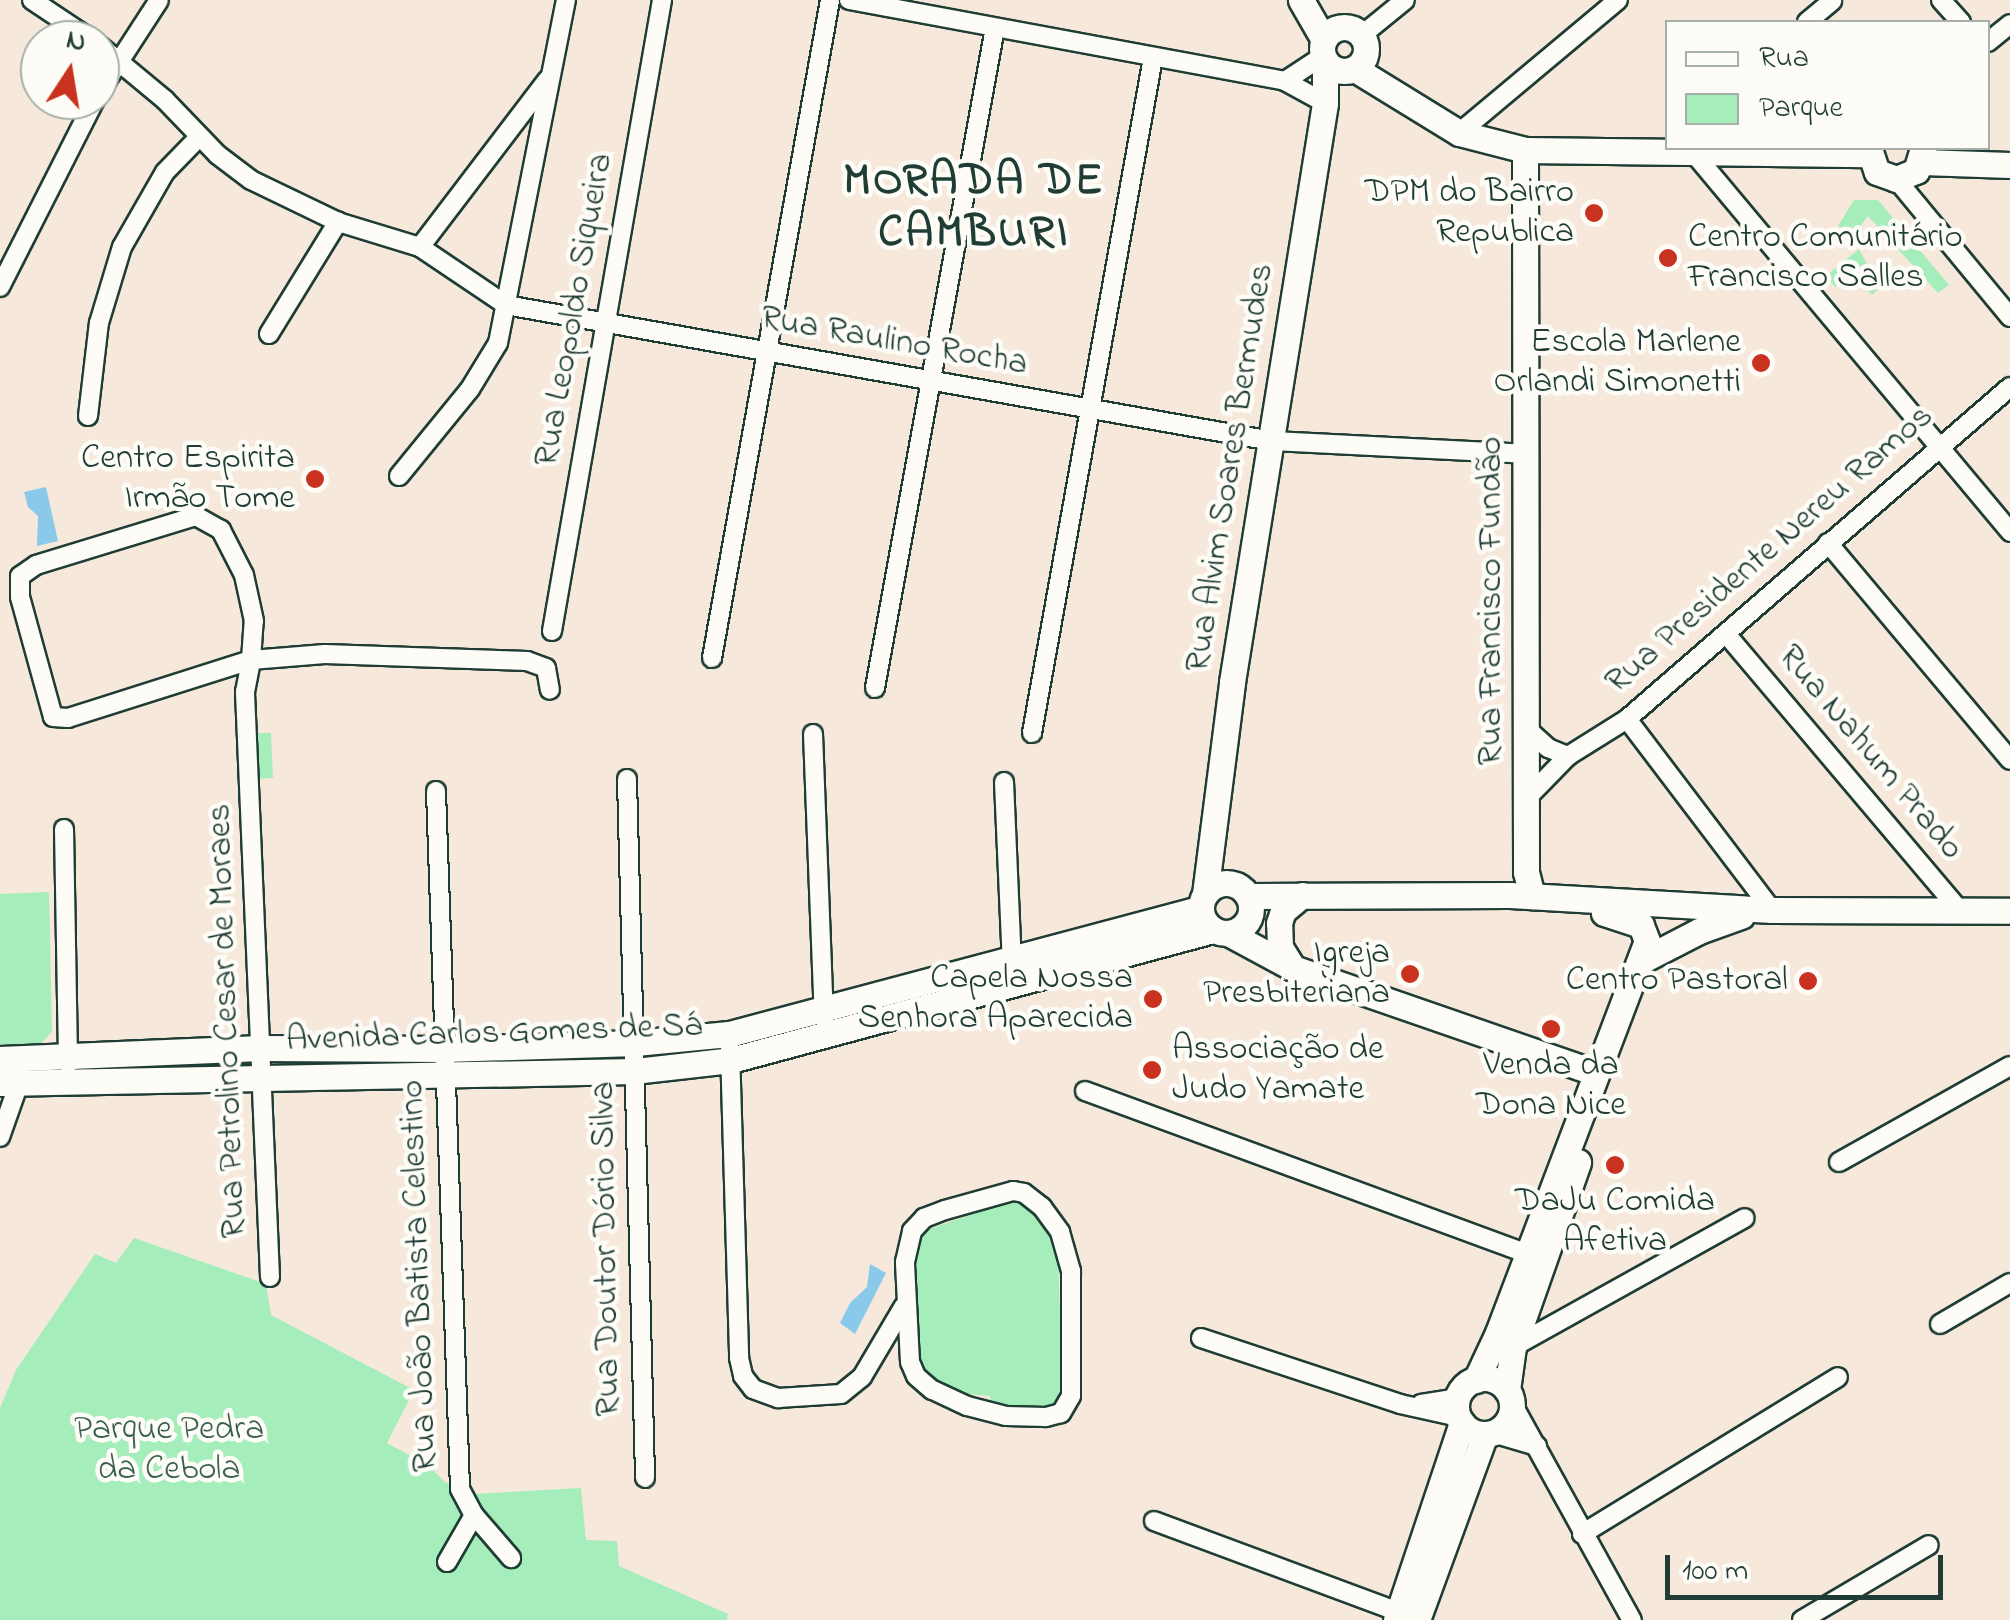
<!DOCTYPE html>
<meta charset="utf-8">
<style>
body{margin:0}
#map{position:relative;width:2010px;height:1620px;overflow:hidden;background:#f6e8da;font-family:"Indie Flower",sans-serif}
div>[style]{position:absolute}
.green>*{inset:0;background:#a5eebc}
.water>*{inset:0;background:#8bc9eb}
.roads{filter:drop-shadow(2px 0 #1f3d34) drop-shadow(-2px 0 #1f3d34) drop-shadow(0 2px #1f3d34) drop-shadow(0 -2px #1f3d34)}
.street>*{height:18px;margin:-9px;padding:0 9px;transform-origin:9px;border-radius:9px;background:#fdfcf7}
.secondary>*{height:25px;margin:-12.5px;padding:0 12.5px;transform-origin:12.5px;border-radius:12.5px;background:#fdfcf7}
.secondary>.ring{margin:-12.5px;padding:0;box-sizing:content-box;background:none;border:25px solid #fdfcf7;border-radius:50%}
.dots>*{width:28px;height:28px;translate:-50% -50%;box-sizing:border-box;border:5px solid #fdfcf7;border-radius:50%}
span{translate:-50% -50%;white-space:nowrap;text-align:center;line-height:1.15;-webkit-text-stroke:9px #fdfcf7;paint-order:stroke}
.poi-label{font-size:35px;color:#1f3d34}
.right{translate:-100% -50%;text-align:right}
.left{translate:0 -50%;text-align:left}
.street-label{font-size:35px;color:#1f3d34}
.park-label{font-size:35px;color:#3a604f}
.district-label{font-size:45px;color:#1f3d34;font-weight:700;letter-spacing:2.5px}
.legend{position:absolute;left:1665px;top:20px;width:325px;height:130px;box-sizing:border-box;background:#fdfcf7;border:2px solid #a4b0a9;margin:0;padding:12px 18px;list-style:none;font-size:30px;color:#1f3d34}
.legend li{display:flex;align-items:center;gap:20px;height:50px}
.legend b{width:50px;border:2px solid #a4b0a9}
.north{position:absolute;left:20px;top:20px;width:100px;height:100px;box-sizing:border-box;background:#fdfcf7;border:2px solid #a4b0a9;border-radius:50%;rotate:12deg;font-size:28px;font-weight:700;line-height:40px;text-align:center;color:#1f3d34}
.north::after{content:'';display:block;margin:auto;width:35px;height:45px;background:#c8321e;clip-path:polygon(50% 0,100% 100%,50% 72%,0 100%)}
.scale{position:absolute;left:1665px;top:1555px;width:278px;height:45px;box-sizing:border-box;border:5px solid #1f3d34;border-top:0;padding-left:12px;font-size:30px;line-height:35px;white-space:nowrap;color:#1f3d34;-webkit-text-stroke:8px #fdfcf7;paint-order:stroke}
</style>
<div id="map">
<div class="green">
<div style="clip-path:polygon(1854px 200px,1878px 200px,1949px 285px,1938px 293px,1868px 216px,1854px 234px,1838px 226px)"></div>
<div style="clip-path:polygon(1859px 249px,1880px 287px,1872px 295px,1868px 291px,1873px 285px,1859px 269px,1835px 287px,1826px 276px)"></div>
<div style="clip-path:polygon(256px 733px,271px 733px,273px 778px,257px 779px)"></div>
<div style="clip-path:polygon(49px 892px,52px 1031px,40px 1045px,0 1047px,0 894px)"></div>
<div style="clip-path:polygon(1024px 1197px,1058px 1241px,1062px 1402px,1054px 1410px,991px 1410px,990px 1396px,946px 1392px,918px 1374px,911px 1243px,920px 1232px)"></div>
<div style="clip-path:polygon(134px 1238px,266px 1284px,271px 1315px,414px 1390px,387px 1443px,429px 1466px,445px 1482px,474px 1494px,581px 1488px,586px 1540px,617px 1541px,619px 1566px,728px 1614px,727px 1620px,0 1620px,0 1408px,16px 1370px,95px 1254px,116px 1263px)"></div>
</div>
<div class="water">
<div style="clip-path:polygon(46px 487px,58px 541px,37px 546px,38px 516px,28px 507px,24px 492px)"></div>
<div style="clip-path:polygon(870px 1264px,886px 1273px,855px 1334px,840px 1323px,850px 1303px,867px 1287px)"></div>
</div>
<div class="roads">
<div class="street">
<div style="left:32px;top:0;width:72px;rotate:33.7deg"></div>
<div style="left:849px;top:0;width:443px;rotate:10.5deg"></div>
<div style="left:1285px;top:81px;width:46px;rotate:28.8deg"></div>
<div style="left:1941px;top:0;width:30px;rotate:48deg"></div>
<div style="left:1807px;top:22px;width:33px;rotate:-40deg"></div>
<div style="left:1362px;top:35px;width:55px;rotate:-39.1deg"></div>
<div style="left:1988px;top:42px;width:28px;rotate:-39deg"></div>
<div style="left:100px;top:46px;width:85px;rotate:39.7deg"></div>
<div style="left:165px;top:100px;width:76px;rotate:46.1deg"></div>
<div style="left:218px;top:155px;width:41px;rotate:37.1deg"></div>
<div style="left:251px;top:180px;width:97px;rotate:25.8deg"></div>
<div style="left:338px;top:222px;width:86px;rotate:17deg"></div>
<div style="left:420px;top:247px;width:104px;rotate:34deg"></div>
<div style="left:506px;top:305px;width:778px;rotate:10.07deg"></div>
<div style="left:1272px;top:441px;width:254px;rotate:2.9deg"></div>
<div style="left:1285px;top:81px;width:45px;rotate:-33.3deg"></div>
<div style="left:100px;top:91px;width:108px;rotate:-57deg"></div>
<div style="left:1459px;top:133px;width:207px;rotate:-39.9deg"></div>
<div style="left:1691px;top:150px;width:498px;rotate:50.1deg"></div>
<div style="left:1896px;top:179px;width:179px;rotate:50.4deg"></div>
<div style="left:420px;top:247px;width:210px;rotate:-52.7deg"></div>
<div style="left:0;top:287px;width:210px;rotate:-63.1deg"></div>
<div style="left:269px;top:334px;width:132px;rotate:-58.4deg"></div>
<div style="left:88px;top:416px;width:94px;rotate:-83.3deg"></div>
<div style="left:99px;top:323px;width:79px;rotate:-73.2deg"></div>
<div style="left:122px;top:247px;width:86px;rotate:-60.2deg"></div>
<div style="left:165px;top:172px;width:49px;rotate:-45.8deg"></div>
<div style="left:399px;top:476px;width:112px;rotate:-50.8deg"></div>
<div style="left:470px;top:389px;width:54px;rotate:-58.7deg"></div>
<div style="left:498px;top:343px;width:350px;rotate:-78.8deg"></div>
<div style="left:1828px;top:543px;width:283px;rotate:50deg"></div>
<div style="left:552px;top:631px;width:641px;rotate:-80.11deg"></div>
<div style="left:1727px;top:635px;width:364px;rotate:49.8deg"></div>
<div style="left:712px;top:658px;width:668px;rotate:-79.83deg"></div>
<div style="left:875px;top:688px;width:671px;rotate:-79.7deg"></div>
<div style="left:1627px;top:719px;width:240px;rotate:52.8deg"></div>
<div style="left:1527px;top:729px;width:28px;rotate:42deg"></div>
<div style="left:1548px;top:748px;width:22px;rotate:22deg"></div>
<div style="left:1032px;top:733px;width:686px;rotate:-79.84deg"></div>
<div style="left:813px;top:734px;width:284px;rotate:87.8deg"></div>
<div style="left:627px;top:779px;width:699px;rotate:88.52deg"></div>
<div style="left:1004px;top:782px;width:184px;rotate:87.5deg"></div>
<div style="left:436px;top:791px;width:698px;rotate:88.03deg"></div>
<div style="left:460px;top:1489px;width:30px;rotate:62deg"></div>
<div style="left:474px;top:1515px;width:57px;rotate:49.3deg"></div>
<div style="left:1527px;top:798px;width:59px;rotate:-45.7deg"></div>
<div style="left:1568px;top:756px;width:70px;rotate:-32.1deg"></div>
<div style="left:1627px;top:719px;width:507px;rotate:-40.92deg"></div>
<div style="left:64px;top:829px;width:235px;rotate:89deg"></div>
<div style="left:730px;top:1049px;width:309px;rotate:88.3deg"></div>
<div style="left:739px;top:1358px;width:18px;rotate:77deg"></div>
<div style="left:743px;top:1376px;width:16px;rotate:52deg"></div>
<div style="left:753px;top:1389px;width:27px;rotate:20deg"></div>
<div style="left:778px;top:1398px;width:63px;rotate:-3.6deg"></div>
<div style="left:841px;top:1394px;width:27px;rotate:-39deg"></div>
<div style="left:862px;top:1377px;width:82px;rotate:-59.4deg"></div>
<div style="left:1085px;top:1091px;width:470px;rotate:20.2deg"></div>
<div style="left:0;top:1137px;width:57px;rotate:-70.6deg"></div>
<div style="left:1839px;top:1162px;width:196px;rotate:-29.3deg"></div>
<div style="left:1013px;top:1191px;width:11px;rotate:10deg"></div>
<div style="left:1024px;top:1193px;width:23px;rotate:38deg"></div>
<div style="left:1042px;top:1207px;width:31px;rotate:54deg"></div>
<div style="left:1060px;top:1232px;width:41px;rotate:74.2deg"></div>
<div style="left:1071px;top:1271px;width:125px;rotate:90deg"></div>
<div style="left:1071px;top:1396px;width:20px;rotate:120deg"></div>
<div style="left:1061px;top:1413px;width:16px;rotate:165deg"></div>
<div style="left:1046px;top:1417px;width:40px;rotate:-178.6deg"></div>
<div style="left:1006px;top:1416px;width:40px;rotate:-165.6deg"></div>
<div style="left:967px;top:1406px;width:38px;rotate:-155deg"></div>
<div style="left:932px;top:1390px;width:21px;rotate:-139deg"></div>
<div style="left:916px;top:1376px;width:15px;rotate:-113deg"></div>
<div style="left:910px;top:1362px;width:100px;rotate:-92.9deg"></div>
<div style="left:905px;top:1262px;width:32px;rotate:-77deg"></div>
<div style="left:912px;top:1231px;width:18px;rotate:-47deg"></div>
<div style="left:924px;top:1218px;width:22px;rotate:-21deg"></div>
<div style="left:945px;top:1210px;width:71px;rotate:-15.6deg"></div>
<div style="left:270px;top:1277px;width:586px;rotate:-92.45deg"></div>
<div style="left:245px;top:692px;width:33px;rotate:-79deg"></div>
<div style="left:251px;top:660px;width:39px;rotate:-86deg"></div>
<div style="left:254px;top:621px;width:47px;rotate:-102.3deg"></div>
<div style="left:244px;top:575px;width:51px;rotate:-117.1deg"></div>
<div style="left:221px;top:530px;width:29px;rotate:-151deg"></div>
<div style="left:196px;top:516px;width:167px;rotate:163deg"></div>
<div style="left:36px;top:565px;width:19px;rotate:145deg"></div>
<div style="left:20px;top:576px;width:21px;rotate:90deg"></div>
<div style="left:20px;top:597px;width:124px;rotate:74.6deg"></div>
<div style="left:53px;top:717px;width:15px;rotate:4deg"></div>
<div style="left:68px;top:718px;width:192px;rotate:-17.6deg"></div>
<div style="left:251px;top:660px;width:74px;rotate:-4.6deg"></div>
<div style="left:325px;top:654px;width:202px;rotate:2deg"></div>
<div style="left:527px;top:661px;width:20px;rotate:20deg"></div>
<div style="left:546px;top:668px;width:22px;rotate:80deg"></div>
<div style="left:1940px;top:1324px;width:81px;rotate:-30.4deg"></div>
<div style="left:1201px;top:1338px;width:210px;rotate:18.3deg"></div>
<div style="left:1400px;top:1404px;width:60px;rotate:12.4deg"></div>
<div style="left:1513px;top:1347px;width:265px;rotate:-29.1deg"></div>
<div style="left:1512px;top:1403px;width:248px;rotate:61.1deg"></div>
<div style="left:1421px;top:1404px;width:37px;rotate:-9deg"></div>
<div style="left:1493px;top:1433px;width:46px;rotate:16.5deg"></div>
<div style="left:1154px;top:1521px;width:261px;rotate:20.4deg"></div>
<div style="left:1582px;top:1534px;width:300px;rotate:-31.5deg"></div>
<div style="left:447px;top:1562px;width:54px;rotate:-60.1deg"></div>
<div style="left:1802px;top:1620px;width:147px;rotate:-30.6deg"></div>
</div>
<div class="secondary">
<div style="left:1301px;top:0;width:46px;rotate:60.1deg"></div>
<div class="ring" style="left:1322px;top:27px;width:19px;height:19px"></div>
<div style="left:1355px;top:69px;width:122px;rotate:31.6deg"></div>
<div style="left:1459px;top:133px;width:68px;rotate:14.4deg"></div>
<div style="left:1525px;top:150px;width:343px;rotate:0.7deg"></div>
<div style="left:1869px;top:148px;width:25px;rotate:72deg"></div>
<div style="left:1877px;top:172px;width:20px;rotate:20deg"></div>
<div style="left:1896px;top:179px;width:22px;rotate:-22deg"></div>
<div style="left:1916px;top:171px;width:24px;rotate:-73deg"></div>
<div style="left:1525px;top:150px;width:722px;rotate:89.92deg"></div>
<div style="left:1526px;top:872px;width:25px;rotate:76deg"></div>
<div style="left:1922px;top:162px;width:88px;rotate:2deg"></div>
<div class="ring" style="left:1201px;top:883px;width:25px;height:25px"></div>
<div style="left:1205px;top:894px;width:214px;rotate:-82.7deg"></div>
<div style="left:1232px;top:682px;width:586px;rotate:-80.87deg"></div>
<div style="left:1325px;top:103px;width:42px;rotate:-90deg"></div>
<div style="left:1248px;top:896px;width:262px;rotate:-0.2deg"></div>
<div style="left:1510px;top:895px;width:262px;rotate:3.3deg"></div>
<div style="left:1772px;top:910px;width:238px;rotate:0.2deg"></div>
<div style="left:1228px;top:933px;width:74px;rotate:28.3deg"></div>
<div style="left:1293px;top:968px;width:318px;rotate:19.1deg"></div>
<div style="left:1641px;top:961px;width:65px;rotate:-27.3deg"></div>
<div style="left:1699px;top:931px;width:45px;rotate:-19.7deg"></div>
<div style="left:1293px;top:968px;width:25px;rotate:-122deg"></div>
<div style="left:1280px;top:947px;width:24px;rotate:-92deg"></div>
<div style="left:1279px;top:923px;width:13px;rotate:-72deg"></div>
<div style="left:1283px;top:911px;width:25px;rotate:-40deg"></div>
<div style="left:0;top:1059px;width:261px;rotate:-2.4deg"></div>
<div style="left:261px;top:1048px;width:184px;rotate:0.3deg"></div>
<div style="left:445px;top:1049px;width:190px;rotate:-1.8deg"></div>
<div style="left:635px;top:1043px;width:94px;rotate:-5.5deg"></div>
<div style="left:729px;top:1034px;width:487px;rotate:-14.9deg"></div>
<div style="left:0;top:1083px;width:635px;rotate:-1.08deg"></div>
<div style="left:635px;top:1071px;width:97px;rotate:-6.5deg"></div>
<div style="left:731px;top:1060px;width:499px;rotate:-15.1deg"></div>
<div class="ring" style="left:1456px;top:1378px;width:31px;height:31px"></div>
<div style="left:1476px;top:1380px;width:52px;rotate:-64.9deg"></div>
<div style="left:1498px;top:1333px;width:419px;rotate:-69.2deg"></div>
<div style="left:1647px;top:941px;width:17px;rotate:-111deg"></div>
<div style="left:1641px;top:925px;width:39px;rotate:-162deg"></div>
<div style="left:1507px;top:1390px;width:43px;rotate:-82.1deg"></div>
<div style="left:1513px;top:1347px;width:196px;rotate:-70.6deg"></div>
<div style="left:1396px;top:1620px;width:208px;rotate:-71.5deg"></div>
<div style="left:1417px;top:1620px;width:198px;rotate:-69.9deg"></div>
</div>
</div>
<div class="dots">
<div style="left:1594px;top:213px;background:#c8321e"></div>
<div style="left:1668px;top:258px;background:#c8321e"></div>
<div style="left:1761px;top:363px;background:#c8321e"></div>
<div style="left:315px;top:479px;background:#c8321e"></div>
<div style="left:1410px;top:974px;background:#c8321e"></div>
<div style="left:1808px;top:981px;background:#c8321e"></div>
<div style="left:1153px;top:999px;background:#c8321e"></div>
<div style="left:1551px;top:1029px;background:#c8321e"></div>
<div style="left:1152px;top:1070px;background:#c8321e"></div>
<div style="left:1615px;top:1165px;background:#c8321e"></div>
</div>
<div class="poi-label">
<span class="right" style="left:1574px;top:213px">DPM do Bairro<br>Republica</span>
<span class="left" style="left:1688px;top:258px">Centro Comunitário<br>Francisco Salles</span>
<span class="right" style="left:1741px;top:363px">Escola Marlene<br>Orlandi Simonetti</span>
<span class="right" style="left:295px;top:479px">Centro Espirita<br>Irmão Tome</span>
<span class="right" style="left:1390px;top:974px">Igreja<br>Presbiteriana</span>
<span class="right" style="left:1133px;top:999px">Capela Nossa<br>Senhora Aparecida</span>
<span class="right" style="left:1788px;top:981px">Centro Pastoral</span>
<span class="left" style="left:1172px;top:1070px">Associação de<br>Judo Yamate</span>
<span style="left:1551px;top:1086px">Venda da<br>Dona Nice</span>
<span style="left:1615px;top:1222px">DaJu Comida<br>Afetiva</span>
</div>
<div class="street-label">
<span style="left:575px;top:310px;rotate:-80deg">Rua Leopoldo Siqueira</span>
<span style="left:894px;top:342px;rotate:10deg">Rua Raulino Rocha</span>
<span style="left:1231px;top:468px;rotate:-81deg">Rua Alvim Soares Bermudes</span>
<span style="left:1770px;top:550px;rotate:-41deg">Rua Presidente Nereu Ramos</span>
<span style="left:1492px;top:601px;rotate:-90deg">Rua Francisco Fundão</span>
<span style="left:1870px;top:753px;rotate:50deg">Rua Nahum Prado</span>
<span style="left:228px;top:1021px;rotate:-92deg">Rua Petrolino Cesar de Moraes</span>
<span style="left:494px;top:1034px;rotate:-2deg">Avenida Carlos Gomes de Sá</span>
<span style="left:607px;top:1249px;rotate:-91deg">Rua Doutor Dório Silva</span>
<span style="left:420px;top:1276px;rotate:-92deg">Rua João Batista Celestino</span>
</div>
<div class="park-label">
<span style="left:169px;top:1450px">Parque Pedra<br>da Cebola</span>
</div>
<div class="district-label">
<span style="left:974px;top:209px">MORADA DE<br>CAMBURI</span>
</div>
<ul class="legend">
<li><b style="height:12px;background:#fdfcf7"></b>Rua</li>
<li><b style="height:28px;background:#a5eebc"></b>Parque</li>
</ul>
<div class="north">N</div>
<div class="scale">100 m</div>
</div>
